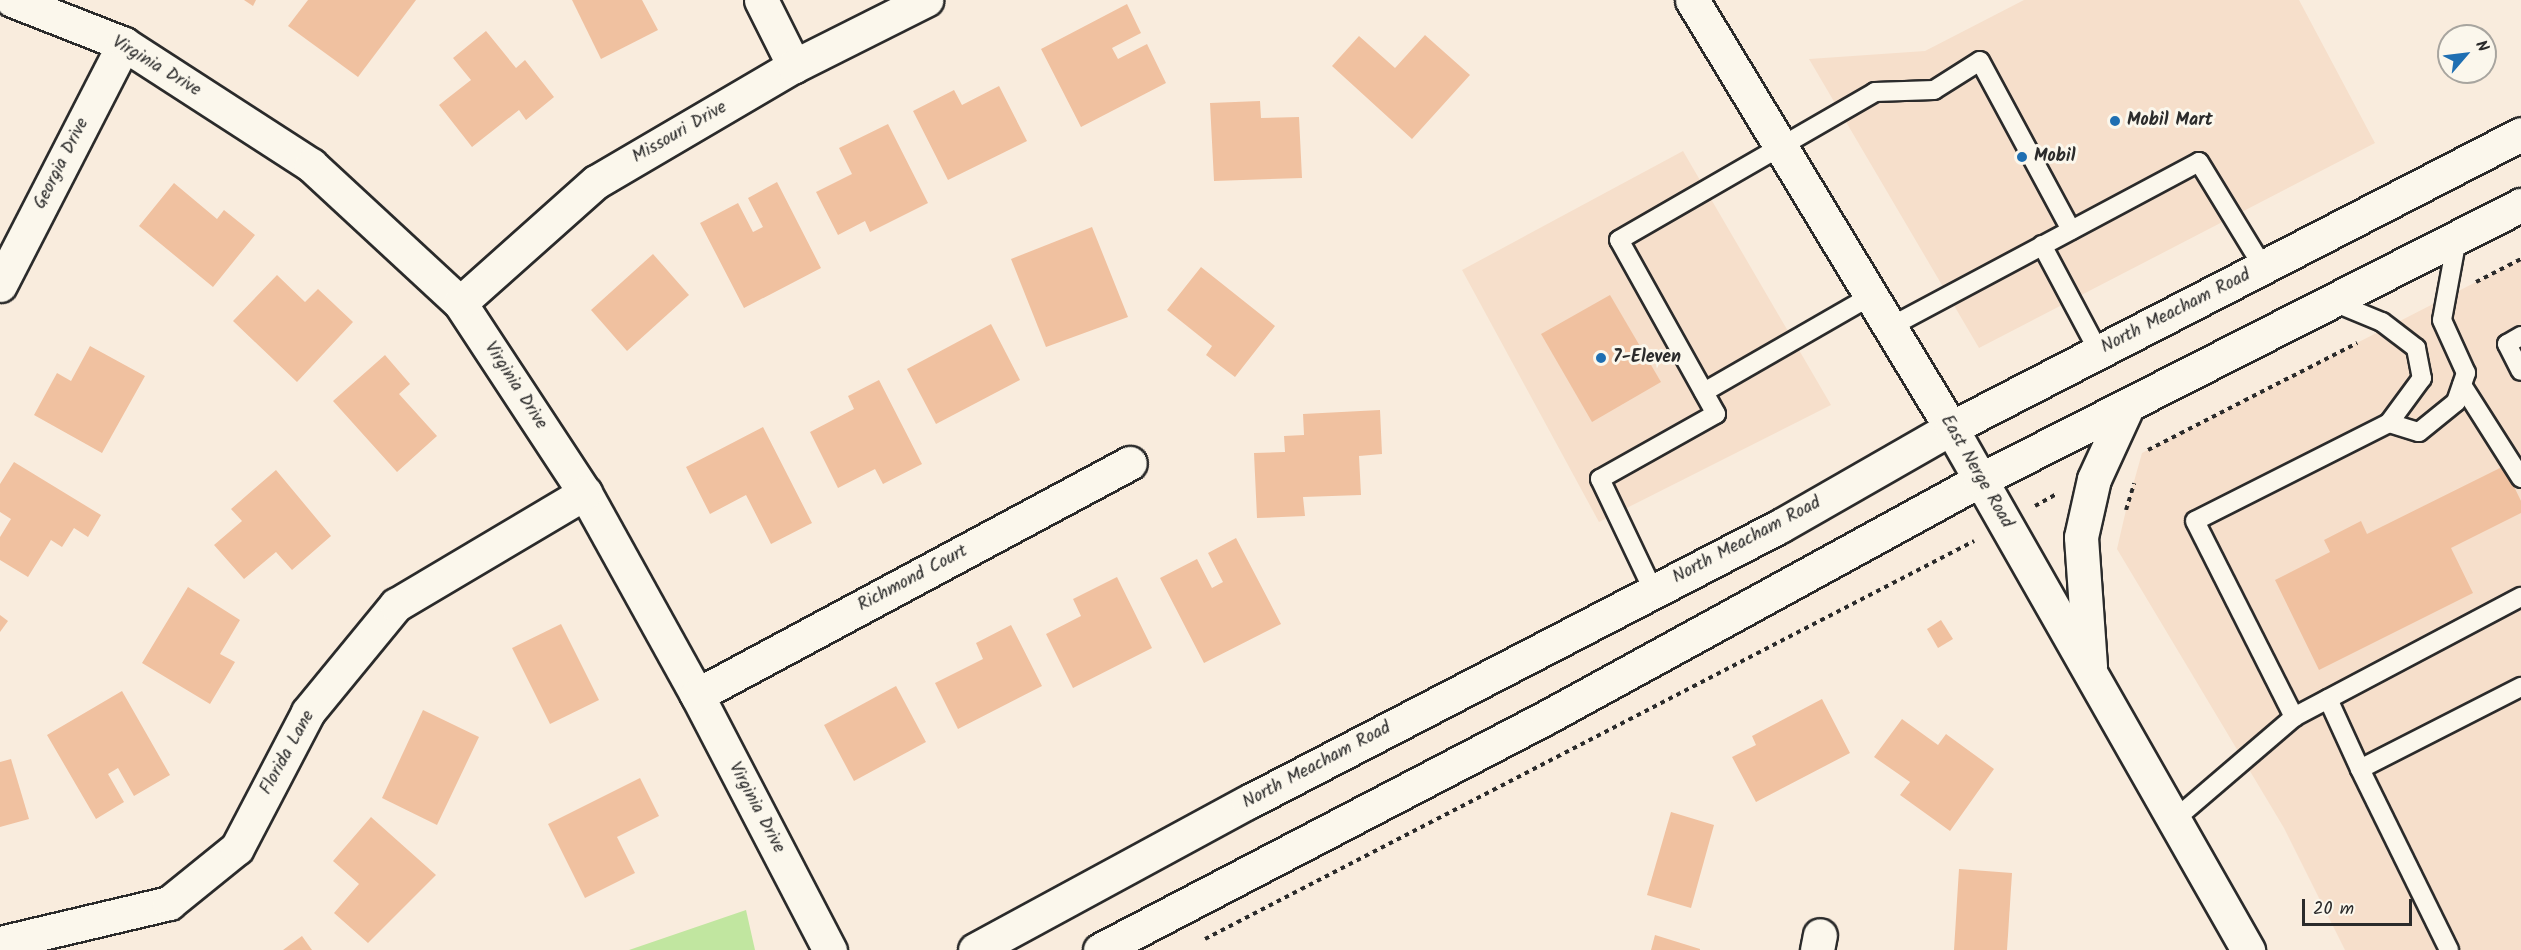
<!DOCTYPE html>
<style>
body{margin:0}
#map{position:relative;width:2521px;height:950px;overflow:hidden;background:#f9ecdd;font-family:Kalam,sans-serif}
div>[style]{position:absolute}
.built>*{inset:0;background:#f6dfcb}
.green>*{inset:0;background:#c1e6a0}
.building>*{inset:0;background:#f0c1a0}
.path>*{height:4px;margin-top:-2px;transform-origin:0;background:repeating-linear-gradient(90deg,#2b2b2b 0 4.5px,transparent 0 9px)}
.roads{filter:drop-shadow(2px 0 #2b2b2b) drop-shadow(-2px 0 #2b2b2b) drop-shadow(0 2px #2b2b2b) drop-shadow(0 -2px #2b2b2b)}
.lane>*{height:18px;margin:-9px;padding:0 9px;transform-origin:9px;border-radius:9px;background:#fbf7ec}
.street>*{height:33px;margin:-16.5px;padding:0 16.5px;transform-origin:16.5px;border-radius:16.5px;background:#fbf7ec}
.secondary>*{height:33px;margin:-16.5px;padding:0 16.5px;transform-origin:16.5px;border-radius:16.5px;background:#fbf7ec}
.dots>*{width:16px;height:16px;translate:-50% -50%;box-sizing:border-box;border:3px solid #fbf7ec;border-radius:50%}
span{translate:-50% -50%;white-space:nowrap;text-align:center;line-height:1.15;-webkit-text-stroke:6px #fbf7ec;paint-order:stroke}
.street-label{font-size:18px;color:#2b2b2b}
.poi-label{font-size:18px;color:#2b2b2b;font-weight:700}
.left{translate:0 -50%;text-align:left}
.north{position:absolute;left:2437px;top:24px;width:60px;height:60px;box-sizing:border-box;background:#fbf7ec;border:2px solid #a8a59f;border-radius:50%;rotate:62deg;font-size:16px;font-weight:700;line-height:24px;text-align:center;color:#2b2b2b}
.north::after{content:'';display:block;margin:auto;width:21px;height:27px;background:#1f6fb2;clip-path:polygon(50% 0,100% 100%,50% 72%,0 100%)}
.scale{position:absolute;left:2302px;top:899px;width:110px;height:27px;box-sizing:border-box;border:3px solid #2b2b2b;border-top:0;padding-left:8px;font-size:18px;line-height:21px;white-space:nowrap;color:#2b2b2b;-webkit-text-stroke:4px #fbf7ec;paint-order:stroke}
</style>
<div id="map">
<div class="built">
<div style="clip-path:polygon(2024px 0,2299px 0,2375px 143px,1979px 348px,1809px 59px,1925px 51px)"></div>
<div style="clip-path:polygon(1683px 151px,1831px 405px,1599px 522px,1462px 270px)"></div>
<div style="clip-path:polygon(2521px 259px,2521px 950px,2345px 950px,2284px 828px,2117px 549px,2126px 510px,2142px 453px)"></div>
</div>
<div class="green">
<div style="clip-path:polygon(746px 910px,755px 950px,629px 950px)"></div>
</div>
<div class="building">
<div style="clip-path:polygon(244px 0,256px 0,253px 6px)"></div>
<div style="clip-path:polygon(308px 0,416px 0,358px 77px,288px 26px)"></div>
<div style="clip-path:polygon(572px 0,642px 0,658px 30px,601px 59px)"></div>
<div style="clip-path:polygon(1127px 4px,1141px 33px,1112px 48px,1118px 59px,1147px 44px,1166px 83px,1081px 127px,1041px 49px)"></div>
<div style="clip-path:polygon(486px 31px,516px 68px,525px 60px,554px 97px,526px 120px,519px 110px,472px 147px,439px 105px,471px 80px,453px 58px)"></div>
<div style="clip-path:polygon(1425px 35px,1470px 75px,1412px 139px,1332px 66px,1359px 36px,1395px 68px)"></div>
<div style="clip-path:polygon(999px 86px,1027px 141px,948px 180px,913px 111px,954px 90px,962px 105px)"></div>
<div style="clip-path:polygon(1260px 101px,1261px 118px,1299px 117px,1302px 178px,1214px 181px,1210px 103px)"></div>
<div style="clip-path:polygon(888px 124px,928px 203px,870px 232px,865px 221px,838px 235px,816px 192px,852px 174px,839px 148px)"></div>
<div style="clip-path:polygon(777px 182px,821px 268px,744px 308px,700px 223px,738px 203px,753px 232px,763px 227px,748px 198px)"></div>
<div style="clip-path:polygon(174px 183px,217px 219px,224px 210px,255px 235px,213px 287px,139px 226px)"></div>
<div style="clip-path:polygon(1092px 227px,1128px 317px,1046px 347px,1011px 259px)"></div>
<div style="clip-path:polygon(653px 254px,689px 295px,627px 351px,591px 310px)"></div>
<div style="clip-path:polygon(1201px 267px,1275px 326px,1235px 377px,1206px 355px,1212px 346px,1167px 310px)"></div>
<div style="clip-path:polygon(277px 275px,305px 302px,318px 289px,353px 322px,297px 382px,233px 321px)"></div>
<div style="clip-path:polygon(1610px 295px,1661px 382px,1592px 422px,1541px 334px)"></div>
<div style="clip-path:polygon(991px 324px,1020px 380px,936px 424px,907px 369px)"></div>
<div style="clip-path:polygon(90px 346px,145px 376px,102px 453px,34px 415px,57px 373px,71px 381px)"></div>
<div style="clip-path:polygon(385px 355px,410px 384px,399px 394px,437px 436px,397px 472px,333px 401px)"></div>
<div style="clip-path:polygon(879px 380px,922px 464px,883px 484px,875px 469px,838px 488px,810px 432px,854px 409px,848px 396px)"></div>
<div style="clip-path:polygon(1380px 410px,1382px 454px,1359px 456px,1361px 495px,1303px 497px,1305px 516px,1257px 518px,1254px 453px,1285px 452px,1284px 436px,1304px 435px,1303px 414px)"></div>
<div style="clip-path:polygon(763px 427px,812px 523px,771px 544px,746px 495px,710px 514px,686px 467px)"></div>
<div style="clip-path:polygon(14px 462px,101px 515px,88px 537px,74px 528px,62px 547px,51px 540px,28px 577px,0 560px,0 537px,11px 519px,0 512px,0 484px)"></div>
<div style="clip-path:polygon(2504px 466px,2521px 501px,2521px 513px,2451px 548px,2473px 593px,2319px 670px,2275px 580px,2330px 552px,2324px 540px,2361px 521px,2367px 534px)"></div>
<div style="clip-path:polygon(276px 470px,331px 536px,292px 570px,276px 552px,244px 579px,214px 545px,242px 521px,231px 509px)"></div>
<div style="clip-path:polygon(1236px 538px,1281px 624px,1204px 663px,1160px 578px,1197px 559px,1212px 588px,1223px 582px,1208px 553px)"></div>
<div style="clip-path:polygon(1117px 577px,1152px 648px,1073px 688px,1046px 634px,1081px 616px,1073px 599px)"></div>
<div style="clip-path:polygon(188px 587px,240px 620px,220px 654px,235px 662px,210px 704px,142px 663px)"></div>
<div style="clip-path:polygon(0 615px,8px 621px,0 632px)"></div>
<div style="clip-path:polygon(1941px 620px,1953px 639px,1938px 648px,1927px 629px)"></div>
<div style="clip-path:polygon(561px 624px,599px 700px,550px 724px,512px 648px)"></div>
<div style="clip-path:polygon(1011px 625px,1042px 686px,958px 729px,935px 683px,983px 659px,976px 643px)"></div>
<div style="clip-path:polygon(896px 686px,926px 742px,854px 781px,824px 725px)"></div>
<div style="clip-path:polygon(122px 691px,170px 775px,134px 796px,118px 768px,108px 774px,124px 802px,96px 819px,47px 735px)"></div>
<div style="clip-path:polygon(1822px 699px,1850px 753px,1756px 802px,1732px 757px,1756px 745px,1752px 736px)"></div>
<div style="clip-path:polygon(423px 710px,479px 737px,437px 825px,382px 798px)"></div>
<div style="clip-path:polygon(1902px 719px,1938px 745px,1946px 734px,1994px 769px,1950px 831px,1900px 795px,1910px 782px,1874px 757px)"></div>
<div style="clip-path:polygon(11px 759px,29px 819px,0 827px,0 762px)"></div>
<div style="clip-path:polygon(640px 778px,659px 816px,617px 837px,635px 873px,585px 898px,548px 824px)"></div>
<div style="clip-path:polygon(1671px 812px,1714px 825px,1691px 908px,1647px 895px)"></div>
<div style="clip-path:polygon(371px 817px,436px 875px,368px 943px,334px 913px,359px 884px,333px 861px)"></div>
<div style="clip-path:polygon(1959px 869px,2012px 873px,2007px 950px,1954px 950px)"></div>
<div style="clip-path:polygon(1655px 935px,1700px 949px,1700px 950px,1651px 950px)"></div>
<div style="clip-path:polygon(302px 936px,312px 950px,283px 950px)"></div>
</div>
<div class="path">
<div style="left:2476px;top:282px;width:51px;rotate:-27.1deg"></div>
<div style="left:2148px;top:450px;width:235px;rotate:-27.1deg"></div>
<div style="left:2035px;top:506px;width:23px;rotate:-29deg"></div>
<div style="left:2126px;top:510px;width:28px;rotate:-73deg"></div>
<div style="left:1205px;top:939px;width:866px;rotate:-27.36deg"></div>
</div>
<div class="roads">
<div class="lane">
<div style="left:2042px;top:245px;width:121px;rotate:62deg"></div>
<div style="left:2331px;top:301px;width:55px;rotate:22.4deg"></div>
<div style="left:2382px;top:322px;width:43px;rotate:37.4deg"></div>
<div style="left:2416px;top:348px;width:31px;rotate:79deg"></div>
<div style="left:2422px;top:378px;width:56px;rotate:126.3deg"></div>
<div style="left:2389px;top:423px;width:217px;rotate:153.2deg"></div>
<div style="left:2195px;top:521px;width:220px;rotate:63.2deg"></div>
<div style="left:2294px;top:717px;width:257px;rotate:-27.9deg"></div>
<div style="left:1890px;top:327px;width:350px;rotate:-28.1deg"></div>
<div style="left:2199px;top:162px;width:123px;rotate:58.6deg"></div>
<div style="left:2521px;top:336px;width:16px;rotate:150deg"></div>
<div style="left:2507px;top:344px;width:30px;rotate:63deg"></div>
<div style="left:2462px;top:385px;width:110px;rotate:57.6deg"></div>
<div style="left:1704px;top:392px;width:193px;rotate:-29.9deg"></div>
<div style="left:2389px;top:423px;width:31px;rotate:17deg"></div>
<div style="left:2419px;top:432px;width:48px;rotate:-39deg"></div>
<div style="left:2456px;top:402px;width:31px;rotate:-71deg"></div>
<div style="left:2466px;top:373px;width:58px;rotate:-114.4deg"></div>
<div style="left:2442px;top:320px;width:83px;rotate:-79.6deg"></div>
<div style="left:1653px;top:590px;width:123px;rotate:-115.5deg"></div>
<div style="left:1600px;top:479px;width:133px;rotate:-29.3deg"></div>
<div style="left:1716px;top:414px;width:199px;rotate:-119.1deg"></div>
<div style="left:1619px;top:240px;width:296px;rotate:-30deg"></div>
<div style="left:1875px;top:92px;width:59px;rotate:-1.9deg"></div>
<div style="left:1934px;top:90px;width:54px;rotate:-32.2deg"></div>
<div style="left:1980px;top:61px;width:192px;rotate:61.7deg"></div>
<div style="left:2328px;top:699px;width:77px;rotate:65.4deg"></div>
<div style="left:2360px;top:769px;width:181px;rotate:-27deg"></div>
<div style="left:2360px;top:769px;width:202px;rotate:63.8deg"></div>
<div style="left:2174px;top:820px;width:158px;rotate:-40.6deg"></div>
</div>
<div class="street">
<div style="left:12px;top:0;width:120px;rotate:21.4deg"></div>
<div style="left:124px;top:44px;width:223px;rotate:32.9deg"></div>
<div style="left:311px;top:165px;width:203px;rotate:42.8deg"></div>
<div style="left:460px;top:303px;width:227px;rotate:56.7deg"></div>
<div style="left:585px;top:493px;width:231px;rotate:61deg"></div>
<div style="left:697px;top:695px;width:288px;rotate:62.5deg"></div>
<div style="left:761px;top:0;width:74px;rotate:63.4deg"></div>
<div style="left:0;top:285px;width:271px;rotate:-62.8deg"></div>
<div style="left:460px;top:303px;width:182px;rotate:-41.7deg"></div>
<div style="left:596px;top:182px;width:229px;rotate:-30.4deg"></div>
<div style="left:794px;top:66px;width:148px;rotate:-26.6deg"></div>
<div style="left:697px;top:695px;width:491px;rotate:-28.2deg"></div>
<div style="left:0;top:943px;width:174px;rotate:-13.3deg"></div>
<div style="left:169px;top:903px;width:87px;rotate:-39deg"></div>
<div style="left:237px;top:848px;width:153px;rotate:-62.4deg"></div>
<div style="left:308px;top:712px;width:139px;rotate:-50.6deg"></div>
<div style="left:396px;top:605px;width:220px;rotate:-30.7deg"></div>
<div style="left:1817px;top:950px;width:15px;rotate:-79deg"></div>
</div>
<div class="secondary">
<div style="left:1692px;top:0;width:500px;rotate:58.82deg"></div>
<div style="left:1951px;top:428px;width:601px;rotate:60.36deg"></div>
<div style="left:2090px;top:666px;width:129px;rotate:-94deg"></div>
<div style="left:2081px;top:537px;width:59px;rotate:-77.4deg"></div>
<div style="left:2094px;top:479px;width:81px;rotate:-65.3deg"></div>
<div style="left:975px;top:950px;width:311px;rotate:-28.5deg"></div>
<div style="left:1248px;top:802px;width:599px;rotate:-27.42deg"></div>
<div style="left:1780px;top:526px;width:197px;rotate:-29.8deg"></div>
<div style="left:1951px;top:428px;width:641px;rotate:-27.28deg"></div>
<div style="left:1100px;top:950px;width:504px;rotate:-27.53deg"></div>
<div style="left:1547px;top:717px;width:494px;rotate:-28.7deg"></div>
<div style="left:1980px;top:480px;width:607px;rotate:-26.95deg"></div>
</div>
</div>
<div class="dots">
<div style="left:2115px;top:121px;background:#1f6fb2"></div>
<div style="left:2022px;top:157px;background:#1f6fb2"></div>
<div style="left:1601px;top:358px;background:#1f6fb2"></div>
</div>
<div class="street-label">
<span style="left:156px;top:67px;rotate:31deg">Virginia Drive</span>
<span style="left:680px;top:133px;rotate:-30deg">Missouri Drive</span>
<span style="left:62px;top:164px;rotate:-63deg">Georgia Drive</span>
<span style="left:2176px;top:312px;rotate:-27deg">North Meacham Road</span>
<span style="left:515px;top:386px;rotate:57deg">Virginia Drive</span>
<span style="left:1976px;top:472px;rotate:60deg">East Nerge Road</span>
<span style="left:1747px;top:541px;rotate:-28deg">North Meacham Road</span>
<span style="left:913px;top:579px;rotate:-28deg">Richmond Court</span>
<span style="left:288px;top:753px;rotate:-61deg">Florida Lane</span>
<span style="left:1317px;top:766px;rotate:-28deg">North Meacham Road</span>
<span style="left:756px;top:808px;rotate:62deg">Virginia Drive</span>
</div>
<div class="poi-label">
<span class="left" style="left:2127px;top:121px">Mobil Mart</span>
<span class="left" style="left:2034px;top:157px">Mobil</span>
<span class="left" style="left:1613px;top:358px">7-Eleven</span>
</div>
<div class="north">N</div>
<div class="scale">20 m</div>
</div>
